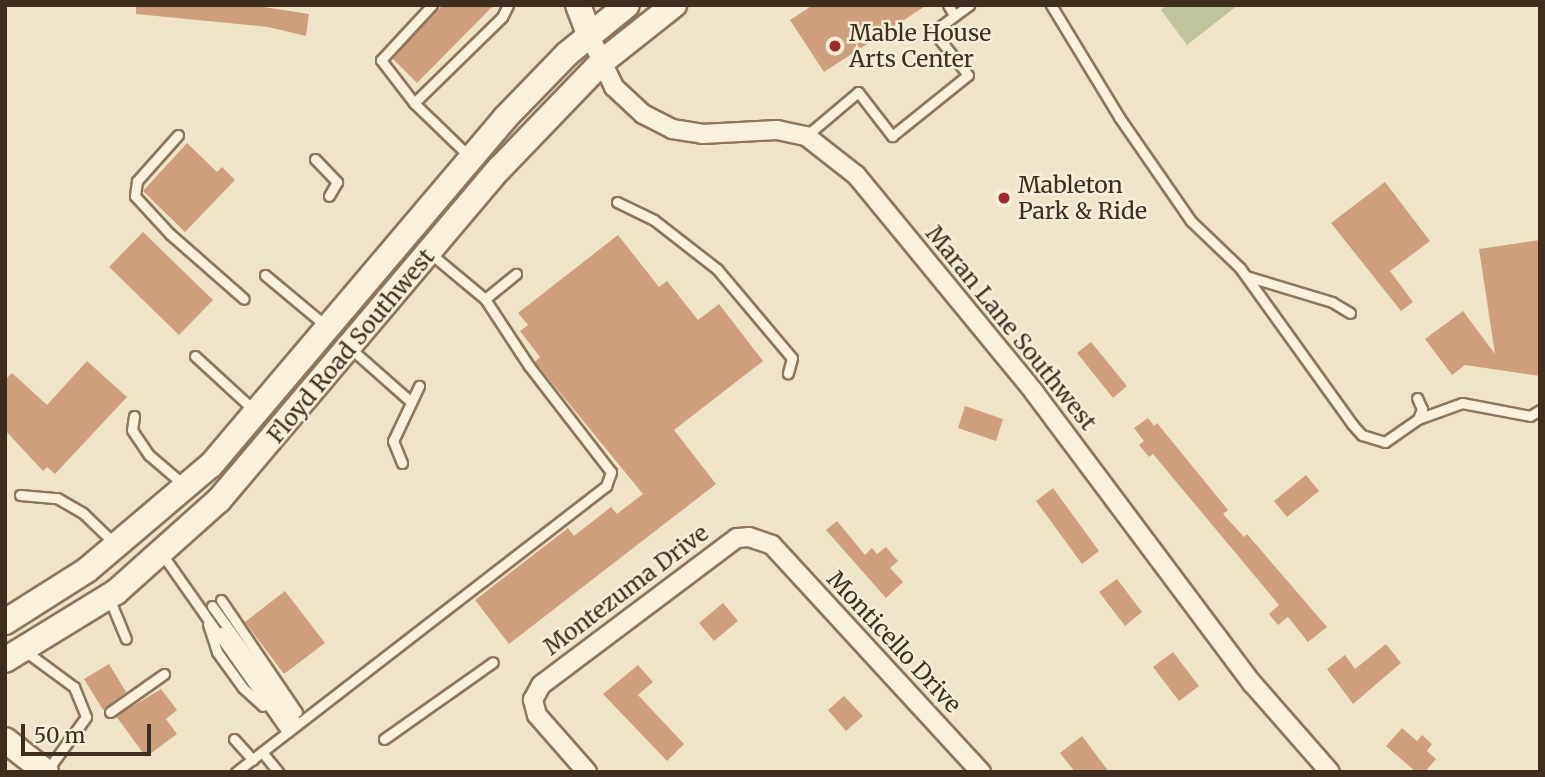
<!DOCTYPE html>
<style>
body{margin:0}
#map{position:relative;width:1545px;height:777px;overflow:hidden;background:#f0e4c8;font-family:Merriweather,serif}
div>[style]{position:absolute}
.cemetery>*{inset:0;background:#bfc49a}
.building>*{inset:0;background:#cf9f7d}
.roads{filter:drop-shadow(2px 0 #8d765c) drop-shadow(-2px 0 #8d765c) drop-shadow(0 2px #8d765c) drop-shadow(0 -2px #8d765c)}
.lane>*{height:9px;margin:-4.5px;padding:0 4.5px;transform-origin:4.5px;border-radius:4.5px;background:#faf1dc}
.street>*{height:18px;margin:-9px;padding:0 9px;transform-origin:9px;border-radius:9px;background:#faf1dc}
.secondary>*{height:24px;margin:-12px;padding:0 12px;transform-origin:12px;border-radius:12px;background:#faf1dc}
.dots>*{width:19px;height:19px;translate:-50% -50%;box-sizing:border-box;border:4px solid #f7eed8;border-radius:50%}
span{translate:-50% -50%;white-space:nowrap;text-align:center;line-height:1.15;-webkit-text-stroke:5px #f7eed8;paint-order:stroke}
.poi-label{font-size:23px;color:#3d2e20}
.left{translate:0 -50%;text-align:left}
.street-label{font-size:23px;color:#3d2e20}
.frame{position:absolute;inset:0;border:7px solid #3d2e20;pointer-events:none}
.scale{position:absolute;left:21px;top:724px;width:130px;height:32px;box-sizing:border-box;border:4px solid #3d2e20;border-top:0;padding-left:9px;font-size:21px;line-height:24px;white-space:nowrap;color:#3d2e20;-webkit-text-stroke:5px #f7eed8;paint-order:stroke}
</style>
<div id="map">
<div class="cemetery">
<div style="clip-path:polygon(1167px 5px,1238px 5px,1187px 45px,1161px 10px)"></div>
</div>
<div class="building">
<div style="clip-path:polygon(136px 5px,251px 5px,309px 14px,306px 36px,268px 27px,136px 14px)"></div>
<div style="clip-path:polygon(443px 5px,494px 5px,417px 83px,392px 58px)"></div>
<div style="clip-path:polygon(813px 5px,927px 5px,824px 72px,790px 20px)"></div>
<div style="clip-path:polygon(187px 143px,217px 172px,222px 167px,235px 180px,185px 232px,143px 191px)"></div>
<div style="clip-path:polygon(1385px 182px,1430px 241px,1390px 271px,1413px 302px,1401px 311px,1331px 223px)"></div>
<div style="clip-path:polygon(143px 232px,213px 300px,179px 335px,109px 267px)"></div>
<div style="clip-path:polygon(618px 235px,659px 287px,667px 281px,698px 320px,719px 304px,763px 361px,674px 430px,716px 484px,509px 644px,475px 600px,568px 528px,574px 536px,611px 507px,617px 514px,643px 494px,535px 362px,540px 357px,520px 331px,528px 325px,518px 313px)"></div>
<div style="clip-path:polygon(1540px 240px,1540px 376px,1465px 365px,1452px 375px,1425px 339px,1463px 311px,1495px 354px,1479px 249px)"></div>
<div style="clip-path:polygon(1091px 342px,1127px 386px,1113px 398px,1077px 353px)"></div>
<div style="clip-path:polygon(87px 361px,127px 397px,55px 474px,47px 467px,43px 471px,5px 430px,5px 380px,12px 373px,47px 405px)"></div>
<div style="clip-path:polygon(965px 406px,1003px 419px,996px 441px,958px 428px)"></div>
<div style="clip-path:polygon(1148px 418px,1154px 426px,1157px 423px,1228px 510px,1223px 514px,1244px 537px,1247px 534px,1327px 627px,1308px 642px,1288px 617px,1278px 625px,1269px 614px,1279px 605px,1153px 454px,1149px 457px,1139px 445px,1144px 441px,1134px 428px)"></div>
<div style="clip-path:polygon(1306px 475px,1319px 491px,1287px 517px,1274px 501px)"></div>
<div style="clip-path:polygon(1053px 488px,1099px 551px,1082px 564px,1036px 501px)"></div>
<div style="clip-path:polygon(837px 521px,865px 555px,872px 548px,877px 554px,886px 547px,898px 561px,890px 568px,903px 582px,886px 598px,826px 530px)"></div>
<div style="clip-path:polygon(1117px 579px,1142px 612px,1125px 626px,1099px 592px)"></div>
<div style="clip-path:polygon(285px 591px,325px 643px,284px 674px,245px 622px)"></div>
<div style="clip-path:polygon(723px 603px,738px 621px,714px 641px,699px 623px)"></div>
<div style="clip-path:polygon(1386px 644px,1401px 663px,1353px 704px,1327px 669px,1345px 655px,1355px 669px)"></div>
<div style="clip-path:polygon(1173px 652px,1199px 686px,1179px 701px,1153px 667px)"></div>
<div style="clip-path:polygon(109px 664px,126px 692px,103px 710px,84px 679px)"></div>
<div style="clip-path:polygon(638px 665px,653px 682px,638px 695px,684px 744px,667px 761px,603px 694px)"></div>
<div style="clip-path:polygon(161px 689px,177px 710px,166px 719px,177px 734px,146px 757px,116px 716px)"></div>
<div style="clip-path:polygon(844px 696px,863px 716px,846px 731px,828px 710px)"></div>
<div style="clip-path:polygon(1402px 728px,1417px 741px,1422px 735px,1432px 744px,1427px 751px,1436px 759px,1425px 772px,1416px 772px,1386px 746px)"></div>
<div style="clip-path:polygon(1082px 736px,1109px 772px,1075px 772px,1060px 753px)"></div>
</div>
<div class="roads">
<div class="lane">
<div style="left:432px;top:5px;width:75px;rotate:132.8deg"></div>
<div style="left:381px;top:60px;width:54px;rotate:52.5deg"></div>
<div style="left:414px;top:103px;width:78px;rotate:44deg"></div>
<div style="left:948px;top:5px;width:12px;rotate:59deg"></div>
<div style="left:1051px;top:5px;width:131px;rotate:58.7deg"></div>
<div style="left:1119px;top:117px;width:126px;rotate:55.3deg"></div>
<div style="left:1191px;top:221px;width:68px;rotate:43.8deg"></div>
<div style="left:1240px;top:268px;width:192px;rotate:54.3deg"></div>
<div style="left:1352px;top:424px;width:15px;rotate:48deg"></div>
<div style="left:1362px;top:435px;width:24px;rotate:17deg"></div>
<div style="left:1385px;top:442px;width:40px;rotate:-34.9deg"></div>
<div style="left:1418px;top:419px;width:11px;rotate:-68deg"></div>
<div style="left:1422px;top:409px;width:12px;rotate:-114deg"></div>
<div style="left:930px;top:34px;width:49px;rotate:-36.6deg"></div>
<div style="left:414px;top:103px;width:123px;rotate:-44.3deg"></div>
<div style="left:502px;top:17px;width:13px;rotate:-63deg"></div>
<div style="left:178px;top:135px;width:62px;rotate:131.7deg"></div>
<div style="left:137px;top:181px;width:15px;rotate:98deg"></div>
<div style="left:135px;top:196px;width:52px;rotate:47.4deg"></div>
<div style="left:170px;top:234px;width:98px;rotate:41.3deg"></div>
<div style="left:806px;top:136px;width:68px;rotate:-40.2deg"></div>
<div style="left:858px;top:92px;width:56px;rotate:52.3deg"></div>
<div style="left:892px;top:136px;width:97px;rotate:-38.8deg"></div>
<div style="left:968px;top:75px;width:56px;rotate:-128.5deg"></div>
<div style="left:315px;top:159px;width:32px;rotate:46deg"></div>
<div style="left:337px;top:182px;width:16px;rotate:120deg"></div>
<div style="left:617px;top:202px;width:41px;rotate:25.9deg"></div>
<div style="left:654px;top:220px;width:80px;rotate:37.9deg"></div>
<div style="left:717px;top:269px;width:116px;rotate:49.9deg"></div>
<div style="left:792px;top:358px;width:16px;rotate:105deg"></div>
<div style="left:431px;top:254px;width:70px;rotate:39.8deg"></div>
<div style="left:485px;top:299px;width:40px;rotate:-39deg"></div>
<div style="left:265px;top:275px;width:80px;rotate:39.9deg"></div>
<div style="left:1246px;top:276px;width:90px;rotate:16.8deg"></div>
<div style="left:1332px;top:302px;width:21px;rotate:31deg"></div>
<div style="left:350px;top:348px;width:81px;rotate:41.5deg"></div>
<div style="left:195px;top:356px;width:83px;rotate:42.6deg"></div>
<div style="left:134px;top:416px;width:14px;rotate:98deg"></div>
<div style="left:132px;top:430px;width:30px;rotate:56deg"></div>
<div style="left:149px;top:455px;width:45px;rotate:40.5deg"></div>
<div style="left:1418px;top:419px;width:47px;rotate:-20deg"></div>
<div style="left:1462px;top:403px;width:69px;rotate:10.8deg"></div>
<div style="left:1530px;top:416px;width:12px;rotate:-31deg"></div>
<div style="left:402px;top:463px;width:24px;rotate:-112deg"></div>
<div style="left:393px;top:441px;width:61px;rotate:-64.7deg"></div>
<div style="left:20px;top:495px;width:37px;rotate:5deg"></div>
<div style="left:57px;top:498px;width:30px;rotate:30deg"></div>
<div style="left:83px;top:513px;width:46px;rotate:44.1deg"></div>
<div style="left:162px;top:554px;width:218px;rotate:54.9deg"></div>
<div style="left:109px;top:598px;width:44px;rotate:67.5deg"></div>
<div style="left:221px;top:600px;width:135px;rotate:55.8deg"></div>
<div style="left:212px;top:606px;width:142px;rotate:53.9deg"></div>
<div style="left:208px;top:624px;width:29px;rotate:72deg"></div>
<div style="left:217px;top:652px;width:44px;rotate:54.2deg"></div>
<div style="left:243px;top:688px;width:27px;rotate:42deg"></div>
<div style="left:221px;top:632px;width:119px;rotate:52.8deg"></div>
<div style="left:25px;top:651px;width:61px;rotate:36.3deg"></div>
<div style="left:74px;top:687px;width:32px;rotate:68deg"></div>
<div style="left:86px;top:717px;width:68px;rotate:126deg"></div>
<div style="left:110px;top:712px;width:66px;rotate:-35.1deg"></div>
<div style="left:234px;top:739px;width:28px;rotate:48deg"></div>
<div style="left:384px;top:739px;width:133px;rotate:-35.2deg"></div>
<div style="left:262px;top:752px;width:26px;rotate:51deg"></div>
<div style="left:236px;top:772px;width:468px;rotate:-37.7deg"></div>
<div style="left:606px;top:486px;width:15px;rotate:-70deg"></div>
<div style="left:611px;top:472px;width:134px;rotate:-127.7deg"></div>
<div style="left:529px;top:366px;width:80px;rotate:-123.3deg"></div>
</div>
<div class="street">
<div style="left:589px;top:34px;width:59px;rotate:64.7deg"></div>
<div style="left:614px;top:87px;width:40px;rotate:43deg"></div>
<div style="left:643px;top:114px;width:33px;rotate:27deg"></div>
<div style="left:672px;top:129px;width:30px;rotate:9deg"></div>
<div style="left:702px;top:134px;width:75px;rotate:-3.1deg"></div>
<div style="left:777px;top:130px;width:30px;rotate:12deg"></div>
<div style="left:806px;top:136px;width:63px;rotate:38deg"></div>
<div style="left:856px;top:175px;width:281px;rotate:50.6deg"></div>
<div style="left:1034px;top:392px;width:364px;rotate:53.2deg"></div>
<div style="left:1252px;top:683px;width:118px;rotate:48.8deg"></div>
<div style="left:587px;top:772px;width:76px;rotate:-131.3deg"></div>
<div style="left:537px;top:715px;width:16px;rotate:-105deg"></div>
<div style="left:533px;top:700px;width:17px;rotate:-62deg"></div>
<div style="left:541px;top:685px;width:245px;rotate:-36.9deg"></div>
<div style="left:737px;top:538px;width:12px;rotate:-5deg"></div>
<div style="left:749px;top:537px;width:24px;rotate:19deg"></div>
<div style="left:772px;top:545px;width:309px;rotate:47.4deg"></div>
</div>
<div class="secondary">
<div style="left:578px;top:5px;width:31px;rotate:69deg"></div>
<div style="left:5px;top:622px;width:97px;rotate:-32.4deg"></div>
<div style="left:87px;top:570px;width:162px;rotate:-40.3deg"></div>
<div style="left:211px;top:465px;width:455px;rotate:-49.7deg"></div>
<div style="left:505px;top:118px;width:89px;rotate:-45.9deg"></div>
<div style="left:567px;top:54px;width:77px;rotate:-39.2deg"></div>
<div style="left:5px;top:660px;width:130px;rotate:-31.5deg"></div>
<div style="left:116px;top:592px;width:138px;rotate:-41.8deg"></div>
<div style="left:219px;top:500px;width:435px;rotate:-49.8deg"></div>
<div style="left:500px;top:168px;width:147px;rotate:-46.1deg"></div>
<div style="left:602px;top:62px;width:92px;rotate:-38.4deg"></div>
<div style="left:5px;top:740px;width:52px;rotate:38deg"></div>
</div>
</div>
<div class="dots">
<div style="left:835px;top:46px;background:#9e2a2b"></div>
<div style="left:1004px;top:198px;background:#9e2a2b"></div>
</div>
<div class="poi-label">
<span class="left" style="left:849px;top:46px">Mable House<br>Arts Center</span>
<span class="left" style="left:1018px;top:198px">Mableton<br>Park &amp; Ride</span>
</div>
<div class="street-label">
<span style="left:1011px;top:328px;rotate:51deg">Maran Lane Southwest</span>
<span style="left:351px;top:346px;rotate:-50deg">Floyd Road Southwest</span>
<span style="left:626px;top:590px;rotate:-37deg">Montezuma Drive</span>
<span style="left:894px;top:642px;rotate:47deg">Monticello Drive</span>
</div>
<div class="frame"></div>
<div class="scale">50 m</div>
</div>
